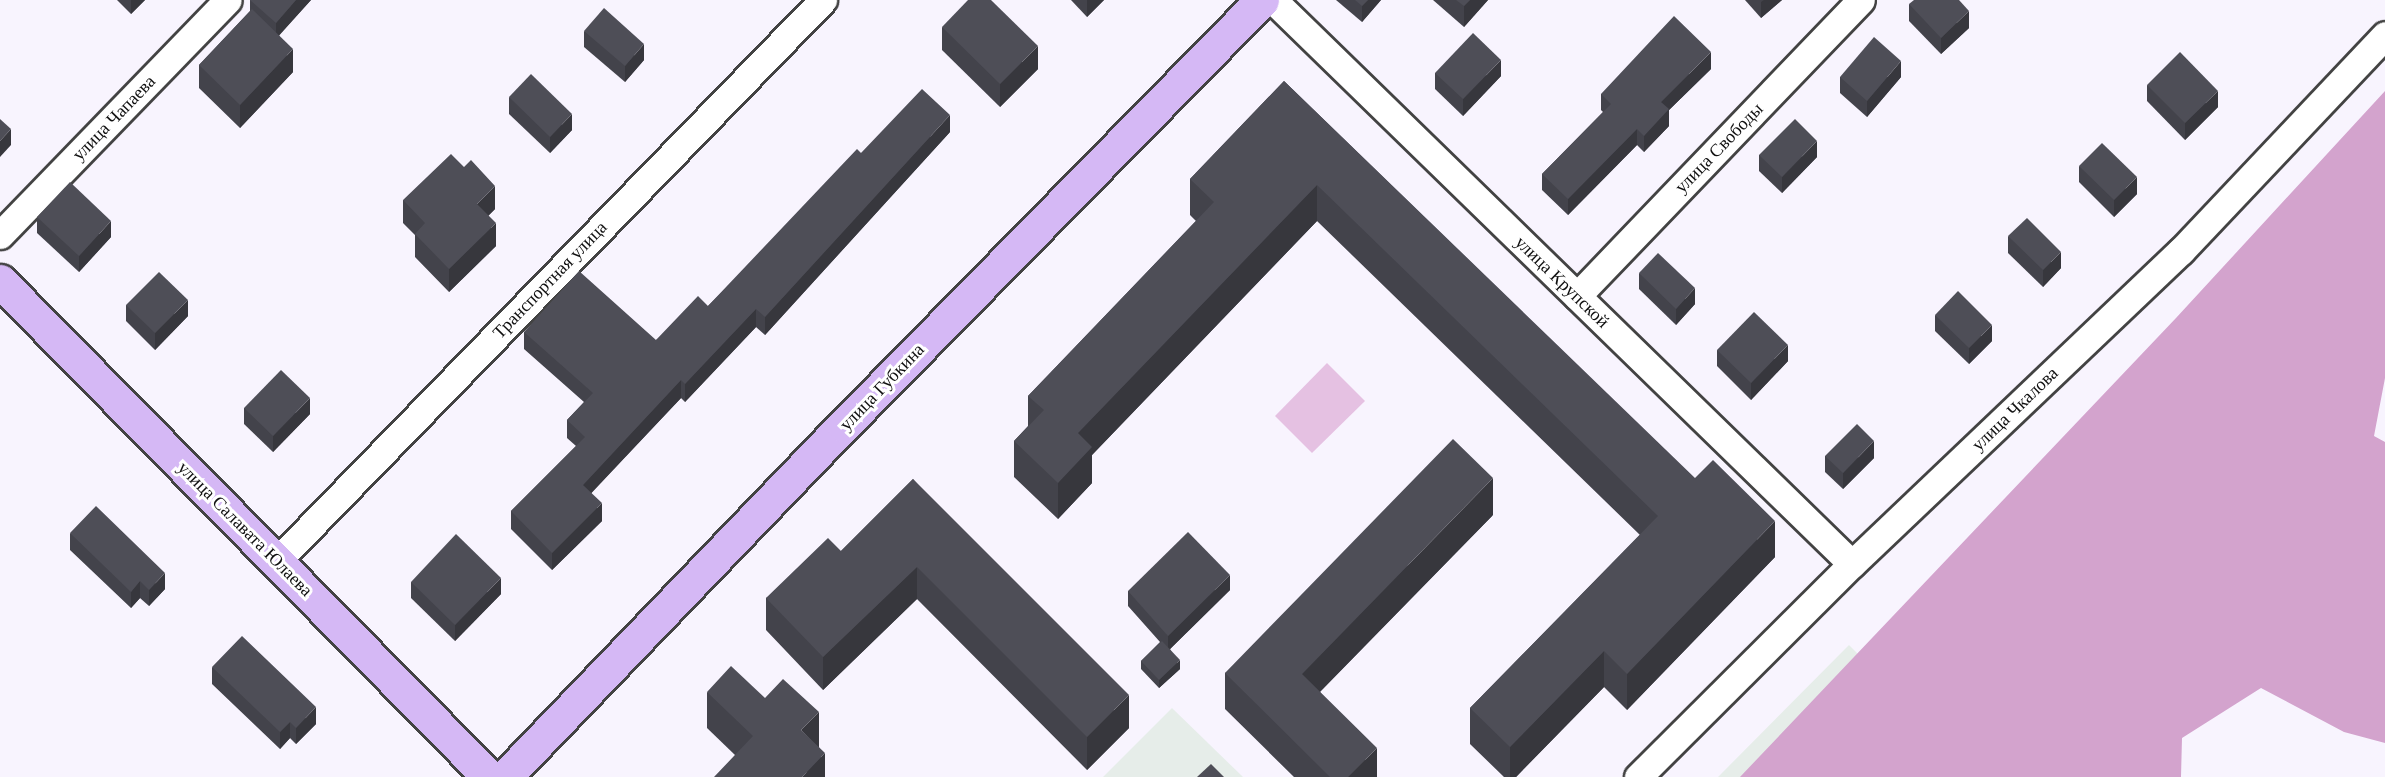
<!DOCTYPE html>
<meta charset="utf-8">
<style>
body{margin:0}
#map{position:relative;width:2385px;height:777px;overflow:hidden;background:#f8f4fe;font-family:"Times New Roman",serif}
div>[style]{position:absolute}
.industrial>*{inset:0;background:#e6ede9}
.green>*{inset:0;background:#e5c1e2}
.forest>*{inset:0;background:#d3a3cd}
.roads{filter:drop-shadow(2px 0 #434343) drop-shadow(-2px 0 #434343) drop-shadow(0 2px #434343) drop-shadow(0 -2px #434343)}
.street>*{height:27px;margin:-13.5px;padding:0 13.5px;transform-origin:13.5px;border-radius:13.5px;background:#fff}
.secondary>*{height:33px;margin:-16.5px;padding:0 16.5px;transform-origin:16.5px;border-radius:16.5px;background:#d5b8f5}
.wall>*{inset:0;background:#43434b}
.shaded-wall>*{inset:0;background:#37373d}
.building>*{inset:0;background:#4e4e57}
span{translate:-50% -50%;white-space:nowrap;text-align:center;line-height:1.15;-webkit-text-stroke:6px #fff;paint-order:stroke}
.street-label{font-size:18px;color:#101010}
</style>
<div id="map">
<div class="industrial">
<div style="clip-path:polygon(1849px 645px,1874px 670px,1768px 777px,1718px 777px)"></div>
<div style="clip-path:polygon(1172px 708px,1243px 777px,1103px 777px)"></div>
</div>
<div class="green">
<div style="clip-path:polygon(1327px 363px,1365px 401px,1312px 453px,1275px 416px)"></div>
</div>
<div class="forest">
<div style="clip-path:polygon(2385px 91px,2385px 378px,2374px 436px,2385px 442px,2385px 743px,2344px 732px,2261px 688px,2182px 738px,2181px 777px,1740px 777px,2176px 318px)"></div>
</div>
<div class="roads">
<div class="street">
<div style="left:1273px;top:0;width:808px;rotate:44.25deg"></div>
<div style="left:0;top:235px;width:327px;rotate:-45.9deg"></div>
<div style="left:1577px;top:296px;width:410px;rotate:-46.2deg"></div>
<div style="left:277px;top:561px;width:783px;rotate:-45.78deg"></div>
<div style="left:1638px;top:777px;width:302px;rotate:-44.9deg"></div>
<div style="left:1852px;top:564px;width:454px;rotate:-43.6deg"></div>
<div style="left:2181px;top:251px;width:297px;rotate:-46.6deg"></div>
</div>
<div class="secondary">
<div style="left:0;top:281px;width:697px;rotate:45.41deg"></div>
<div style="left:505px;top:777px;width:489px;rotate:-46.1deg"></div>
<div style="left:844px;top:425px;width:596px;rotate:-45.48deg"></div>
</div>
</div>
<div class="wall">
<div style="clip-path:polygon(117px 0,145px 0,131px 14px)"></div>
<div style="clip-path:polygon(250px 0,311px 0,279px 35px,293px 72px,240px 128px,199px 88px,199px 65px,250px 11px)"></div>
<div style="clip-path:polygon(1071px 0,1104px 0,1087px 17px)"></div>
<div style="clip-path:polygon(1336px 0,1381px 0,1362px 22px)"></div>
<div style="clip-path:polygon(1433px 0,1488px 0,1464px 27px)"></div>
<div style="clip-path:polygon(1745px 0,1782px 0,1761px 18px)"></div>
<div style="clip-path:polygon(1909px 4px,1969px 28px,1941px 54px,1909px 21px)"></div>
<div style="clip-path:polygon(942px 27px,1038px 69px,1000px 107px,942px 50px)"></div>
<div style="clip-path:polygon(584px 31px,644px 60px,625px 82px,584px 47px)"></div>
<div style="clip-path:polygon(1711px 69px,1669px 110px,1669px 126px,1644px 152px,1637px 145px,1568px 215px,1542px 190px,1542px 174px,1603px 112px,1601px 110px,1601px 94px)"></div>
<div style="clip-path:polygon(1435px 73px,1501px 76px,1463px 116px,1435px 89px)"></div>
<div style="clip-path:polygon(1840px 77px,1901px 77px,1867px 117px,1840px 93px)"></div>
<div style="clip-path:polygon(1284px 81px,1775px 557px,1627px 710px,1604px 687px,1516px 777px,1504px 777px,1470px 744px,1470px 708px,1640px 535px,1317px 221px,1092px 455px,1092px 483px,1058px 519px,1014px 477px,1014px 441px,1028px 426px,1028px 396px,1196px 221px,1190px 215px,1190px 179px)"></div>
<div style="clip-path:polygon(2147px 85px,2218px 107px,2185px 140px,2147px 101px)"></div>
<div style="clip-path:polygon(509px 97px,572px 130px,550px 153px,509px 114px)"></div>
<div style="clip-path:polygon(950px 132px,765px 335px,756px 327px,685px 402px,681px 398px,591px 493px,602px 521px,552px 570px,511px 529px,511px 511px,576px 446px,567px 438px,567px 420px,584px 402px,524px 349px,524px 332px,656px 340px,708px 306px,861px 153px)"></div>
<div style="clip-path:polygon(1759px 155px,1817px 157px,1782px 193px,1759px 171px)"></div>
<div style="clip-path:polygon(2079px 166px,2137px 194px,2114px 217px,2079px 182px)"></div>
<div style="clip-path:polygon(403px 200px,495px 209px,488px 216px,496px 246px,449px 292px,415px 257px,415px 235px,403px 223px)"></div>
<div style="clip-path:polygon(37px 217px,111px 237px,79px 272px,37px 233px)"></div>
<div style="clip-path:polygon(2008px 236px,2061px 268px,2043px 287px,2008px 253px)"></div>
<div style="clip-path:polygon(1639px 273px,1695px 304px,1676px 325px,1639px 289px)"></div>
<div style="clip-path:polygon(126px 305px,188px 316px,155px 350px,126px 321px)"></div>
<div style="clip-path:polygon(1935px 315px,1992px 341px,1969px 364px,1935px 331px)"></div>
<div style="clip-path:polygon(1717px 350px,1788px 361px,1751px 400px,1717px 366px)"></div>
<div style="clip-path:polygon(244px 408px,310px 414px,273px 452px,244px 424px)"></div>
<div style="clip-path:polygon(1825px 456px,1874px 458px,1843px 489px,1825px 472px)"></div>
<div style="clip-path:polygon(913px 479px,1129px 728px,1087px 770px,917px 599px,823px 690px,766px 630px,766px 598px,841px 551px)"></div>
<div style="clip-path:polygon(1493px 515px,1320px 692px,1377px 777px,1294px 777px,1225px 709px,1225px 673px)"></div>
<div style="clip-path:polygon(70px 533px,165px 589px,149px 606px,140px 598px,131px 608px,70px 550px)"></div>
<div style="clip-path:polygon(411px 582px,501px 594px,455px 641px,411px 598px)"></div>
<div style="clip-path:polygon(1230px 590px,1170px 649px,1180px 669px,1159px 688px,1141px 669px,1141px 661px,1160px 642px,1128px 606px,1128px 591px)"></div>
<div style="clip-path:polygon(212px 667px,316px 724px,296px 744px,290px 738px,280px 749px,212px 684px)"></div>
<div style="clip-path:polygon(707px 692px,819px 747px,825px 777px,735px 755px,707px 728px)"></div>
</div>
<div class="shaded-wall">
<div style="clip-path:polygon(131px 0,145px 0,131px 14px)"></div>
<div style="clip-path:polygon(296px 0,311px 0,276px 39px,276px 23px)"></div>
<div style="clip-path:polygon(1087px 0,1104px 0,1087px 17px)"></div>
<div style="clip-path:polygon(1368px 0,1381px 0,1362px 22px,1362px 6px)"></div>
<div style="clip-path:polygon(1470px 0,1488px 0,1464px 27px,1464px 6px)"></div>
<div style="clip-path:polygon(1764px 0,1782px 0,1761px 18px,1761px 2px)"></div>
<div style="clip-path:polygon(1969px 11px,1969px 28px,1941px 54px,1941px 38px)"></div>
<div style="clip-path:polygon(644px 44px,644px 60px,625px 82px,625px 66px)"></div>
<div style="clip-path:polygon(1038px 46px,1038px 69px,1000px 107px,1000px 84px)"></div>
<div style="clip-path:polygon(293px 49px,293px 72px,240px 128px,240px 105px)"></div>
<div style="clip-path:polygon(1711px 52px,1711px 69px,1669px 110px,1669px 126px,1644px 152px,1644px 136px,1661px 102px)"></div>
<div style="clip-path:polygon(1501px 60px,1501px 76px,1463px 116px,1463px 99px)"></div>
<div style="clip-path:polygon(1901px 61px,1901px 77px,1867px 117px,1867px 101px)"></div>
<div style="clip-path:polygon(2218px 91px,2218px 107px,2185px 140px,2185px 123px)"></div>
<div style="clip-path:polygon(572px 114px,572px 130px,550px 153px,550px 137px)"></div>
<div style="clip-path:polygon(950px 115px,950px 132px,765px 335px,765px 317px)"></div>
<div style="clip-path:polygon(11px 129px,11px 145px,0 157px,0 141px)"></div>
<div style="clip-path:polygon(1637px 129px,1637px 145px,1568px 215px,1568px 199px)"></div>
<div style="clip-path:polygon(1817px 141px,1817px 157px,1782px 193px,1782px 177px)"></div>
<div style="clip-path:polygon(2137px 177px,2137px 194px,2114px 217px,2114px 200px)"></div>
<div style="clip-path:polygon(1317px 185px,1317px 221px,1092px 455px,1092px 483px,1058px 519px,1058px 483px,1078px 433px)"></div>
<div style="clip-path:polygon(495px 186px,495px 209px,477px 227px,477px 204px)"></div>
<div style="clip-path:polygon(111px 221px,111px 237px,79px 272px,79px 256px)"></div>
<div style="clip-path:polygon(496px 223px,496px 246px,449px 292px,449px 269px)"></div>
<div style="clip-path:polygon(2061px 252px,2061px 268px,2043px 287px,2043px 270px)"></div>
<div style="clip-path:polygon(1695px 288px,1695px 304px,1676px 325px,1676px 309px)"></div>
<div style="clip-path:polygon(188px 300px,188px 316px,155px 350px,155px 333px)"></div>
<div style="clip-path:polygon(756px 309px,756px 327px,685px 402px,685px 384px)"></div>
<div style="clip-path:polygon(1992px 325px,1992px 341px,1969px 364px,1969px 348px)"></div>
<div style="clip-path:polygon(1788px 345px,1788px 361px,1751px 400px,1751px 383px)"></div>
<div style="clip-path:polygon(681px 380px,681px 398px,583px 502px,583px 485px)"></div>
<div style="clip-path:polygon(310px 398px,310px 414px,273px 452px,273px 436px)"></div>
<div style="clip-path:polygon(1874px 441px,1874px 458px,1843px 489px,1843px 473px)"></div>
<div style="clip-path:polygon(1493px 478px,1493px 515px,1302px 710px,1302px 674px)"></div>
<div style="clip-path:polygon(602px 503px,602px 521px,552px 570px,552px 553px)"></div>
<div style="clip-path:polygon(1775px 521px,1775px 557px,1627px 710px,1627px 674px)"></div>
<div style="clip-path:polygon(917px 567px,917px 599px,823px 690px,823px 657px)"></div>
<div style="clip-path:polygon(165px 573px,165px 589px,149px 606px,149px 590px)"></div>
<div style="clip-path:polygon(1230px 575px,1230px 590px,1168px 651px,1168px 636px)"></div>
<div style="clip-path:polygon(501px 578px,501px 594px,455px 641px,455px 625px)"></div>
<div style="clip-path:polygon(140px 581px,140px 598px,131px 608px,131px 592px)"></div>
<div style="clip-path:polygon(1604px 651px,1604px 687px,1516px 777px,1510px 777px,1510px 747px)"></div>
<div style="clip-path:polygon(1180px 660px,1180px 669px,1159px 688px,1159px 680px)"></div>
<div style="clip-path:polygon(1129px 695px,1129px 728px,1087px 770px,1087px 737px)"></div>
<div style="clip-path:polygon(316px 707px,316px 724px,296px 744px,296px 728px)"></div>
<div style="clip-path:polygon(819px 712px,819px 749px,801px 730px)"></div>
<div style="clip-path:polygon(290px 722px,290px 738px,280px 749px,280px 732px)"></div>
<div style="clip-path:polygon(1377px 748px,1377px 777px,1348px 777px)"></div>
<div style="clip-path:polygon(825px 753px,825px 777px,802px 777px)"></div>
</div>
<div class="building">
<div style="clip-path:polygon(250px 0,296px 0,276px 23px)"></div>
<div style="clip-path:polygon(968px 0,991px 0,1038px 46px,1000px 84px,942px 27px)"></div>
<div style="clip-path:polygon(1355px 0,1368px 0,1362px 6px)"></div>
<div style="clip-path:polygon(1456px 0,1470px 0,1464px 6px)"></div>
<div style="clip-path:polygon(1914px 0,1959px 0,1969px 11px,1941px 38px,1909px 4px)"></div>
<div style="clip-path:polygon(604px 8px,644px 44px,625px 66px,584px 31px)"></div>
<div style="clip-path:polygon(252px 9px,293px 49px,240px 105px,199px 65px)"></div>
<div style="clip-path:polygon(1674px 16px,1711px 52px,1661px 102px,1669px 109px,1644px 136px,1637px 129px,1568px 199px,1542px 174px,1611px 104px,1601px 94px)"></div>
<div style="clip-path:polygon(1473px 33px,1501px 60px,1463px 99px,1435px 73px)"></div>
<div style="clip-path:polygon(1874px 37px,1901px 61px,1867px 101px,1840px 77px)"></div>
<div style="clip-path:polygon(2180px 52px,2218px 91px,2185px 123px,2147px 85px)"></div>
<div style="clip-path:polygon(531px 74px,572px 114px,550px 137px,509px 97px)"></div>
<div style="clip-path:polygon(1284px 81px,1695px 478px,1713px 460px,1775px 521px,1627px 674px,1604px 651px,1510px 747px,1470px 708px,1658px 516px,1317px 185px,1078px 433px,1092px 447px,1058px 483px,1014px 441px,1044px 410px,1028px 396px,1214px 202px,1190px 179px)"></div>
<div style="clip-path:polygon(922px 89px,950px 115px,765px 317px,756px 309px,685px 384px,681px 380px,583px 485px,602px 503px,552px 553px,511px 511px,585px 437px,567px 420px,593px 393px,524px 332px,579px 271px,656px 340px,698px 296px,708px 306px,857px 149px,861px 153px)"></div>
<div style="clip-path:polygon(0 119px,11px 129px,0 141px)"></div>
<div style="clip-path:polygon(1795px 119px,1817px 141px,1782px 177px,1759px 155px)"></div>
<div style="clip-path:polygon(2102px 143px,2137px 177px,2114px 200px,2079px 166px)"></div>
<div style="clip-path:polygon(451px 154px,464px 167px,471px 160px,495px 186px,477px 204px,496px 223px,449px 269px,415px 234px,425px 223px,403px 200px)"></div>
<div style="clip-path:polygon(70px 182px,111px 221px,79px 256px,37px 217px)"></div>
<div style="clip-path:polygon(2027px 218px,2061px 252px,2043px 270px,2008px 236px)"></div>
<div style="clip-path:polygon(1658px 253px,1695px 288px,1676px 309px,1639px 273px)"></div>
<div style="clip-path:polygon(159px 272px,188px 300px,155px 333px,126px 305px)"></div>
<div style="clip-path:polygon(1958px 291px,1992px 325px,1969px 348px,1935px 315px)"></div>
<div style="clip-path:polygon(1754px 312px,1788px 345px,1751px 383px,1717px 350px)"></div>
<div style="clip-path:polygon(281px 370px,310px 398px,273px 436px,244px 408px)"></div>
<div style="clip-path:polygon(1857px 424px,1874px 441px,1843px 473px,1825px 456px)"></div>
<div style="clip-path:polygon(1453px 439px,1493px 478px,1302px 674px,1377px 748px,1348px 777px,1330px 777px,1225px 673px)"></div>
<div style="clip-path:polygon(913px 479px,1129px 695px,1087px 737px,917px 567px,823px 657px,766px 598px,828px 538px,841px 551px)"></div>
<div style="clip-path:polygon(96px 506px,165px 573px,149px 590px,140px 581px,131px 592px,70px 533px)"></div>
<div style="clip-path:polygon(1188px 532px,1230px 575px,1168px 636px,1128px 591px)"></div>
<div style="clip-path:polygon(456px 534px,501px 578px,455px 625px,411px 582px)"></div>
<div style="clip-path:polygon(242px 636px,316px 707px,296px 728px,290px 722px,280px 732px,212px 667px)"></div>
<div style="clip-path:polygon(1162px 641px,1180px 660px,1159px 680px,1141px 661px)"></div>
<div style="clip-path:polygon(731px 666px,765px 698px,783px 679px,819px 712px,801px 730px,825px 753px,802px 777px,714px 777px,753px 736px,707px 692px)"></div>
<div style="clip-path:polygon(1211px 764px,1224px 777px,1197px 777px)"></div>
</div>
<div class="street-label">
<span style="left:114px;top:118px;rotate:-46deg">улица Чапаева</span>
<span style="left:1719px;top:148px;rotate:-46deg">улица Свободы</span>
<span style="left:550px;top:280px;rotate:-46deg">Транспортная улица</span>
<span style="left:1562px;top:282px;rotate:44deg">улица Крупской</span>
<span style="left:882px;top:387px;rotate:-46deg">улица Губкина</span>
<span style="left:2015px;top:409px;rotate:-44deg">улица Чкалова</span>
<span style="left:245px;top:529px;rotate:45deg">улица Салавата Юлаева</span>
</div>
</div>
